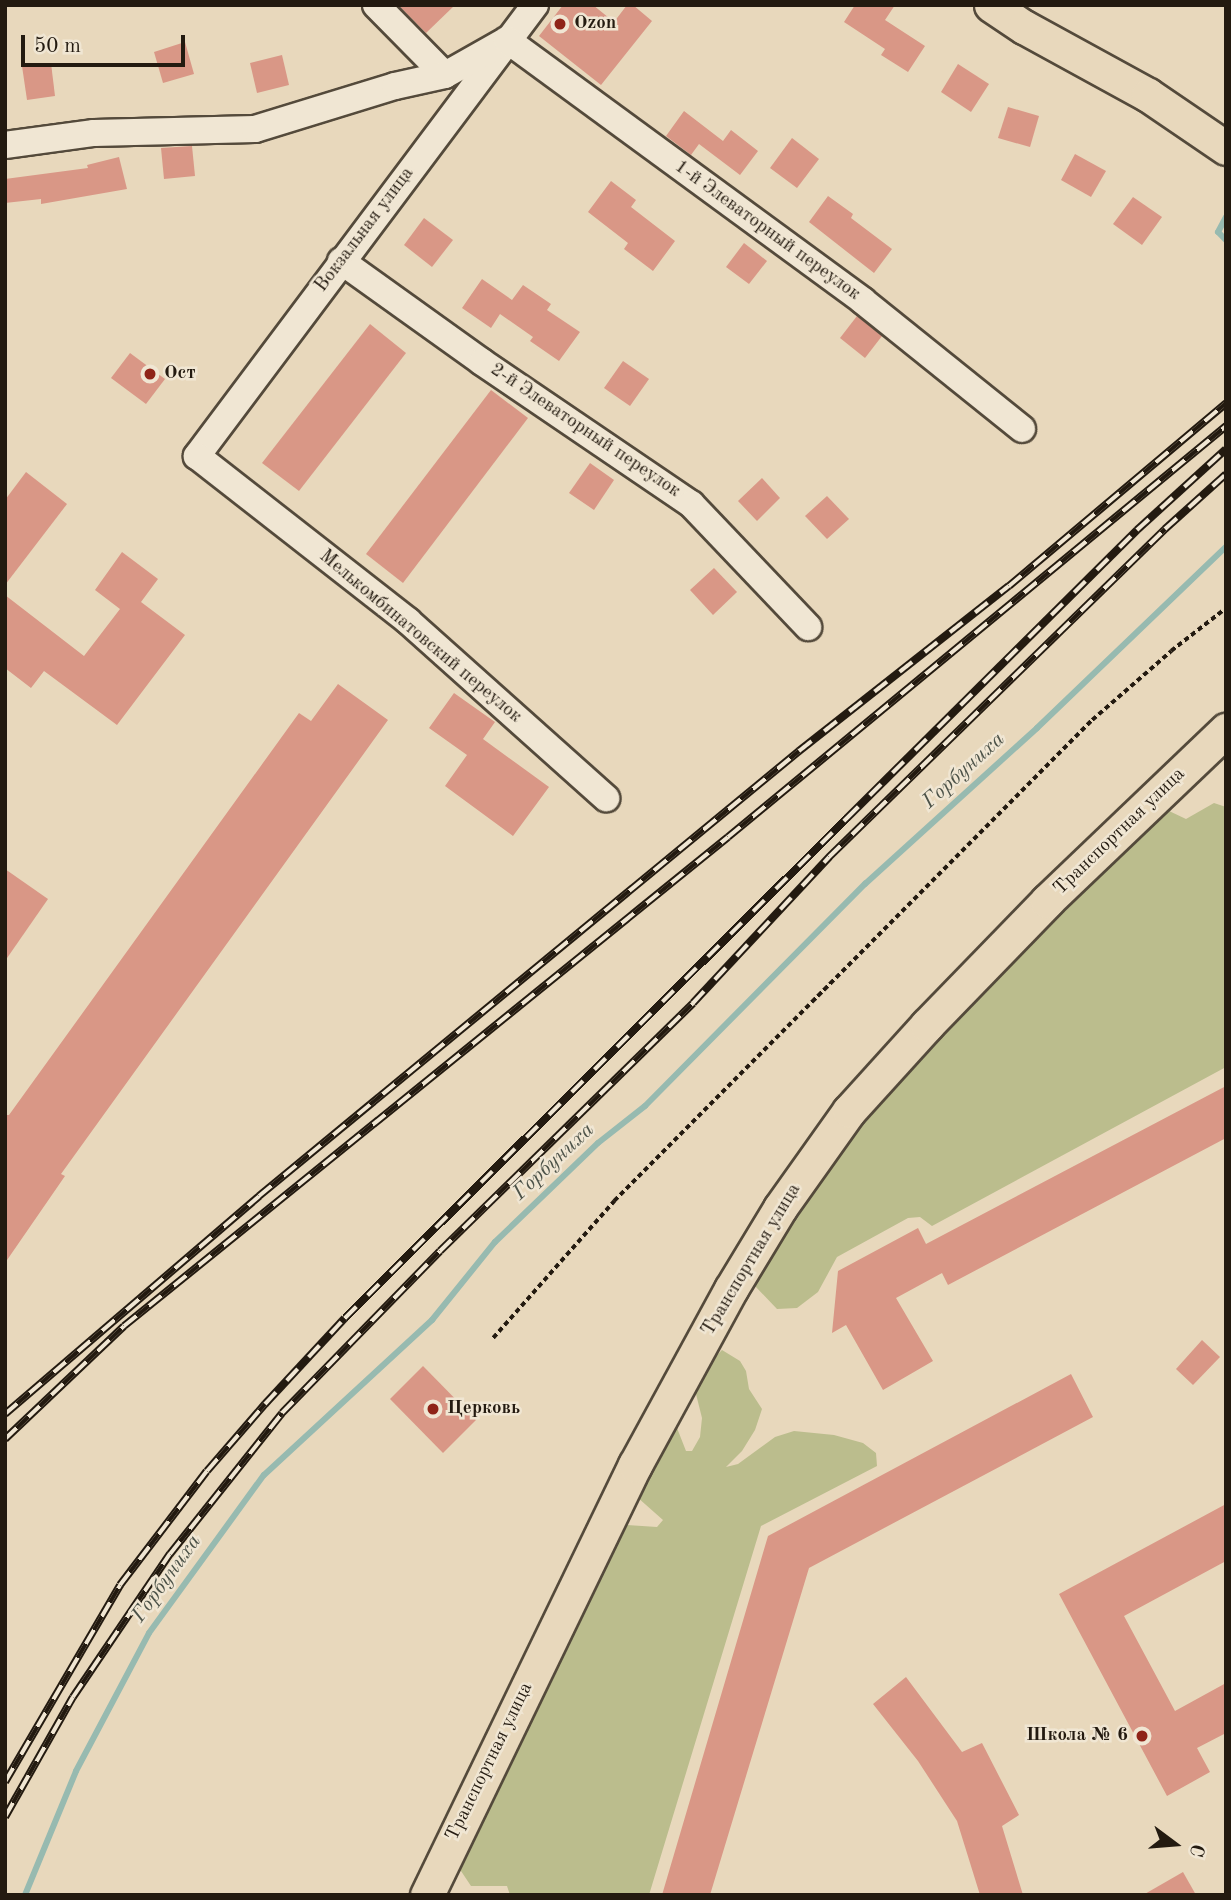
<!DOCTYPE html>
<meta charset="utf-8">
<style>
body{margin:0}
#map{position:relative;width:1231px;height:1900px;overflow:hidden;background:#e8d8bc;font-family:"Old Standard TT",serif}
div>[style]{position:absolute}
.green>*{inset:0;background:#bbbd8d}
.stream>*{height:6px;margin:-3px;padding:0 3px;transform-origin:3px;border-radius:3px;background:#97bab0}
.building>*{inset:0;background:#d99786}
.path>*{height:3.5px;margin-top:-1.75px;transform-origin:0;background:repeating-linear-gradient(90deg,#231a10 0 5px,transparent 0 8.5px)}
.roads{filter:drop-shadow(2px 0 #544a3b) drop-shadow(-2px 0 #544a3b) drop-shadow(0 2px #544a3b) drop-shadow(0 -2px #544a3b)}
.minor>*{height:26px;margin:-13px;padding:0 13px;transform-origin:13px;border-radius:13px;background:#f0e6d3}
.major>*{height:33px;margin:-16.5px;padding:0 16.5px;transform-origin:16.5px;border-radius:16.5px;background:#e8d8bc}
.rail>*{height:8px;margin-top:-4px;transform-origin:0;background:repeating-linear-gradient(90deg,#f0e6d3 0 16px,#231a10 0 32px);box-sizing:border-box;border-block:2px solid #231a10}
.dots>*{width:19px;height:19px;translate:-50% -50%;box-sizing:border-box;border:4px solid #f0e6d3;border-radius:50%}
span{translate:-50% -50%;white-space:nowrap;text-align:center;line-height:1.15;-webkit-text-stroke:5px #f0e6d3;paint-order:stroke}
.poi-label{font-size:19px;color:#231a10;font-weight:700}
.left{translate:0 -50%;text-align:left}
.right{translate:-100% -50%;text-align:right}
.street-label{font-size:19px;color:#231a10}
.water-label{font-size:21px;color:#4c5248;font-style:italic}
.frame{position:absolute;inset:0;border:7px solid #231a10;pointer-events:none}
.north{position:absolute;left:1140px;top:1809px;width:70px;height:70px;-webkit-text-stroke:5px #f0e6d3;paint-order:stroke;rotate:106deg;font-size:19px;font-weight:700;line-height:28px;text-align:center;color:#231a10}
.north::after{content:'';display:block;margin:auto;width:24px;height:32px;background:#231a10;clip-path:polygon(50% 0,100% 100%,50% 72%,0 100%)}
.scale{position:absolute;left:21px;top:35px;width:164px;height:32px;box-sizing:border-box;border:4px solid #231a10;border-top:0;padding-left:9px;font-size:21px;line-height:24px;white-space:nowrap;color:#231a10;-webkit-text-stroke:5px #f0e6d3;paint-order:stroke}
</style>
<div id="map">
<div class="green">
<div style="clip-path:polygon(1214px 803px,1226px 807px,1226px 1067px,932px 1226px,920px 1217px,908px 1218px,837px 1257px,818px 1292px,797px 1308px,777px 1309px,755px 1286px,766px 1260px,868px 1114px,916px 1059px,1156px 815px,1167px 810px,1186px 819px)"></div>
<div style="clip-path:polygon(722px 1350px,740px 1361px,746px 1371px,749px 1389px,762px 1409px,755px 1430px,742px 1451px,726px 1467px,738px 1464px,775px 1437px,794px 1431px,834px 1435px,863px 1443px,876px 1453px,877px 1466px,761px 1526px,649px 1895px,510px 1895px,507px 1886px,471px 1886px,457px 1865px,614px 1539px,627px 1525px,657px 1527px,663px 1520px,637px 1497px,670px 1430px,677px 1428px,686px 1451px,692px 1451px,700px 1437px,702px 1418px,694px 1386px,708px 1364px)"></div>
</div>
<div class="stream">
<div style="left:1226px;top:217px;width:17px;rotate:118deg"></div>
<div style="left:1218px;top:232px;width:11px;rotate:45deg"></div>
<div style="left:25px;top:1895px;width:134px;rotate:-67.6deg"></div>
<div style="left:76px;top:1771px;width:156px;rotate:-62.1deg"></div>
<div style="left:149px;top:1633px;width:195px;rotate:-54deg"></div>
<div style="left:264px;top:1475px;width:229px;rotate:-42.7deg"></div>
<div style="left:432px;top:1320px;width:100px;rotate:-51.1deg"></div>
<div style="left:495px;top:1242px;width:143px;rotate:-43.9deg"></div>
<div style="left:598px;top:1143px;width:60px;rotate:-38.2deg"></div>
<div style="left:645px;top:1106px;width:313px;rotate:-45.3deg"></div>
<div style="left:865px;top:884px;width:232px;rotate:-42.2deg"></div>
<div style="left:1037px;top:728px;width:262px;rotate:-43.8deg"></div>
</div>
<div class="building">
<div style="clip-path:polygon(398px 5px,455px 5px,426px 33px)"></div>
<div style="clip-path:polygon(563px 5px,593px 5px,614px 22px,627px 5px,633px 5px,652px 21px,601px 85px,539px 36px)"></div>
<div style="clip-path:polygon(855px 5px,895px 5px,885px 20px,925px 46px,908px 72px,881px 55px,885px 49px,844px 22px)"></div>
<div style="clip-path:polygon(185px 42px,194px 74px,163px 83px,154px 52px)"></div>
<div style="clip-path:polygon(282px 55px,289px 85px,257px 93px,250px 63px)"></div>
<div style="clip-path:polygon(51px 63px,55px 96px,27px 100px,22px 66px)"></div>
<div style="clip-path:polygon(958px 64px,989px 84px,971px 112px,941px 92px)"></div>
<div style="clip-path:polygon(1008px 107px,1039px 116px,1030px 147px,998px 138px)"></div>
<div style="clip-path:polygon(684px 111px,723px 141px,731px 130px,758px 151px,740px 175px,699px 144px,691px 155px,666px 136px)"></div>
<div style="clip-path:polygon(792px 138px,819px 159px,797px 188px,770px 168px)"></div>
<div style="clip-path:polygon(192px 146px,195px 176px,164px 179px,161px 148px)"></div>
<div style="clip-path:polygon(1075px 154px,1106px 171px,1091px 197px,1061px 180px)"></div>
<div style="clip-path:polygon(119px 157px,127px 189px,41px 204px,41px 199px,5px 203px,5px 179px,88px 168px,87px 165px)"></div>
<div style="clip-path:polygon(611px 181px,636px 200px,631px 207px,675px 241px,653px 271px,624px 249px,628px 243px,588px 212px)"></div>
<div style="clip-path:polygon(828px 196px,853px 214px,851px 218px,892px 249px,874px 273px,809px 222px)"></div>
<div style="clip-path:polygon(1133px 197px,1162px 217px,1142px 245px,1113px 224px)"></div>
<div style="clip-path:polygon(424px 218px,453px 240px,432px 267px,404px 245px)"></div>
<div style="clip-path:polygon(744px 243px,767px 261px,749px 284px,726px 267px)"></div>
<div style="clip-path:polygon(482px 279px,512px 300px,523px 285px,551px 304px,547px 310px,580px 332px,559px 361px,530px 341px,533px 337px,500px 314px,491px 328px,462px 308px)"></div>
<div style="clip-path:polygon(857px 316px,882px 336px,865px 358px,840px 338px)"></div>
<div style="clip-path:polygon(370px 324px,406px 353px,299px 491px,262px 463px)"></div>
<div style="clip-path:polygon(130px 353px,165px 379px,146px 404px,111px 378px)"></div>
<div style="clip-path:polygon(623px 361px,649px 379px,630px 406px,604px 388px)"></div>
<div style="clip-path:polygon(491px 390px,528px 418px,403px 583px,366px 554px)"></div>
<div style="clip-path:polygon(590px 463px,614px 480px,594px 510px,569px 493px)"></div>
<div style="clip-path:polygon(26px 472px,67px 504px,5px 585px,5px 500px)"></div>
<div style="clip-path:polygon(762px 478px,780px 498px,757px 521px,738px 501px)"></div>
<div style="clip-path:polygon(827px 496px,849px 519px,827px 539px,805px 516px)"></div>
<div style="clip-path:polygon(122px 552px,158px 579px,141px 602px,185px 635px,117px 725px,44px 671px,31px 688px,5px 668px,5px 595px,84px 656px,120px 609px,95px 590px)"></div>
<div style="clip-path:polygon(714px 568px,737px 592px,713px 615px,690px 590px)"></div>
<div style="clip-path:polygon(338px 684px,388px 720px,61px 1174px,65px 1176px,5px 1263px,5px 1115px,9px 1115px,299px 713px,311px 721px)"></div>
<div style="clip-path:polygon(454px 693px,495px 722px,483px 739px,549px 787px,513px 836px,445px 786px,467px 755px,429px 728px)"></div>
<div style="clip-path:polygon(5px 869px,48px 899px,5px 961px)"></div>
<div style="clip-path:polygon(1226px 1086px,1226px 1138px,948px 1285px,942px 1273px,896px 1298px,933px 1361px,883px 1390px,846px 1325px,832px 1333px,838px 1271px,918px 1228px,926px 1244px)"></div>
<div style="clip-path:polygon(1202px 1340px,1220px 1357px,1193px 1385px,1176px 1369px)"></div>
<div style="clip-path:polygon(423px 1366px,476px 1420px,443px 1453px,390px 1399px)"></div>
<div style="clip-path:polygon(1071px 1374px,1093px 1417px,809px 1568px,710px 1895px,662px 1895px,768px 1536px)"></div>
<div style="clip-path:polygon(1226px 1504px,1226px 1561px,1124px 1616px,1175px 1711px,1226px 1683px,1226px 1733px,1197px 1748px,1210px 1772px,1167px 1796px,1059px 1594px)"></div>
<div style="clip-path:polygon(906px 1677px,962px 1752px,982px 1743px,1019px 1815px,1002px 1826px,1023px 1895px,980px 1895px,957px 1821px,918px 1761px,873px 1704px)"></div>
<div style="clip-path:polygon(1183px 1872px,1196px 1895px,1143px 1895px)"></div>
</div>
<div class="path">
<div style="left:493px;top:1338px;width:183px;rotate:-48.5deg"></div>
<div style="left:614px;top:1201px;width:678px;rotate:-45.18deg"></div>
<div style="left:1092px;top:720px;width:105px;rotate:-41.1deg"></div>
<div style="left:1171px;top:651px;width:70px;rotate:-38deg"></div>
</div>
<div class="roads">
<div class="minor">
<div style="left:376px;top:5px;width:98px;rotate:45.4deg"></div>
<div style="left:535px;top:5px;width:564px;rotate:126.85deg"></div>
<div style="left:197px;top:456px;width:268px;rotate:38deg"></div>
<div style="left:408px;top:621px;width:266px;rotate:41.8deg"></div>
<div style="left:5px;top:145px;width:90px;rotate:-7.7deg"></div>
<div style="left:94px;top:133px;width:161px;rotate:-1.4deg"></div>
<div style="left:255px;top:129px;width:146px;rotate:-17.1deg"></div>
<div style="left:395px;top:86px;width:51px;rotate:-12.4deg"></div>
<div style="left:445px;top:75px;width:71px;rotate:-29.4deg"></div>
<div style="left:507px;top:40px;width:441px;rotate:36.2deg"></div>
<div style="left:863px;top:301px;width:204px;rotate:38.8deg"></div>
<div style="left:341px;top:261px;width:173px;rotate:35.6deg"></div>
<div style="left:482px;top:362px;width:253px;rotate:34.2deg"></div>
<div style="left:691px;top:504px;width:170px;rotate:46.4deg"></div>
</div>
<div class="major">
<div style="left:991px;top:5px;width:40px;rotate:34deg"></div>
<div style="left:1024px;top:27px;width:141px;rotate:28.7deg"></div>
<div style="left:1148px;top:95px;width:94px;rotate:34.2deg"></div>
<div style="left:427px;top:1895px;width:478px;rotate:-64.2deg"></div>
<div style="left:635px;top:1465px;width:200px;rotate:-61.4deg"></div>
<div style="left:731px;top:1289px;width:95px;rotate:-58.8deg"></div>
<div style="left:780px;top:1208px;width:119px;rotate:-54.6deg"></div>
<div style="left:849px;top:1111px;width:116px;rotate:-47.8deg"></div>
<div style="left:927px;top:1025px;width:173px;rotate:-45.9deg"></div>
<div style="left:1047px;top:901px;width:248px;rotate:-43.7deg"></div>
</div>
</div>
<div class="rail">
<div style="left:5px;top:1414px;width:335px;rotate:-40.6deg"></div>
<div style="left:259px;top:1196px;width:700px;rotate:-39.49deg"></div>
<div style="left:799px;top:751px;width:267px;rotate:-38.2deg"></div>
<div style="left:1009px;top:586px;width:284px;rotate:-40.1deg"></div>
<div style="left:5px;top:1439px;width:164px;rotate:-43.5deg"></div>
<div style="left:124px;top:1326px;width:777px;rotate:-38.99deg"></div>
<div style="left:728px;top:837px;width:646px;rotate:-39.53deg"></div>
<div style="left:5px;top:1782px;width:228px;rotate:-59.7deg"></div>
<div style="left:120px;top:1585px;width:143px;rotate:-52.7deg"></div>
<div style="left:207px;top:1471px;width:89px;rotate:-49.1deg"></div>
<div style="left:265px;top:1404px;width:117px;rotate:-47.1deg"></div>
<div style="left:345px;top:1318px;width:709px;rotate:-44.89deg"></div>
<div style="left:847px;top:818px;width:409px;rotate:-44.8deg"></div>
<div style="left:1137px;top:530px;width:120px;rotate:-42.3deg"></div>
<div style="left:5px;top:1817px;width:138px;rotate:-60.5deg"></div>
<div style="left:73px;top:1697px;width:173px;rotate:-55.9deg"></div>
<div style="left:170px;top:1554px;width:180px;rotate:-51.5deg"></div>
<div style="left:282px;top:1413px;width:226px;rotate:-45.7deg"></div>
<div style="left:440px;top:1251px;width:354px;rotate:-44.4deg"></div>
<div style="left:693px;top:1003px;width:200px;rotate:-47deg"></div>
<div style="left:829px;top:857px;width:470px;rotate:-44.3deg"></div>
<div style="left:1165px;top:529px;width:82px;rotate:-42deg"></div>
</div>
<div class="dots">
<div style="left:560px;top:24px;background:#8f2418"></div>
<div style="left:150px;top:374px;background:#8f2418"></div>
<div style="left:433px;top:1409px;background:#8f2418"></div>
<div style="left:1142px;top:1736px;background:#8f2418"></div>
</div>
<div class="poi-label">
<span class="left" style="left:574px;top:24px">Ozon</span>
<span class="left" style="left:164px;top:374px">Ост</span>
<span class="left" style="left:447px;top:1409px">Церковь</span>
<span class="right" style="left:1128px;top:1736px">Школа № 6</span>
</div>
<div class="street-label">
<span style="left:365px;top:230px;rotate:-53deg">Вокзальная улица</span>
<span style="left:767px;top:231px;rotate:36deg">1-й Элеваторный переулок</span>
<span style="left:585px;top:431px;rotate:34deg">2-й Элеваторный переулок</span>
<span style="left:420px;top:637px;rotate:40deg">Мелькомбинатовский переулок</span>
<span style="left:1120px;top:832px;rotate:-44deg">Транспортная улица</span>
<span style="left:752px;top:1260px;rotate:-59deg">Транспортная улица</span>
<span style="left:490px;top:1762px;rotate:-64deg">Транспортная улица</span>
</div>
<div class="water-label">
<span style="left:964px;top:771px;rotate:-42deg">Горбуниха</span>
<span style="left:554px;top:1162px;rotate:-43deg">Горбуниха</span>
<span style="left:167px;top:1579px;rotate:-54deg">Горбуниха</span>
</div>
<div class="frame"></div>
<div class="north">С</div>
<div class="scale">50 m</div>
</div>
